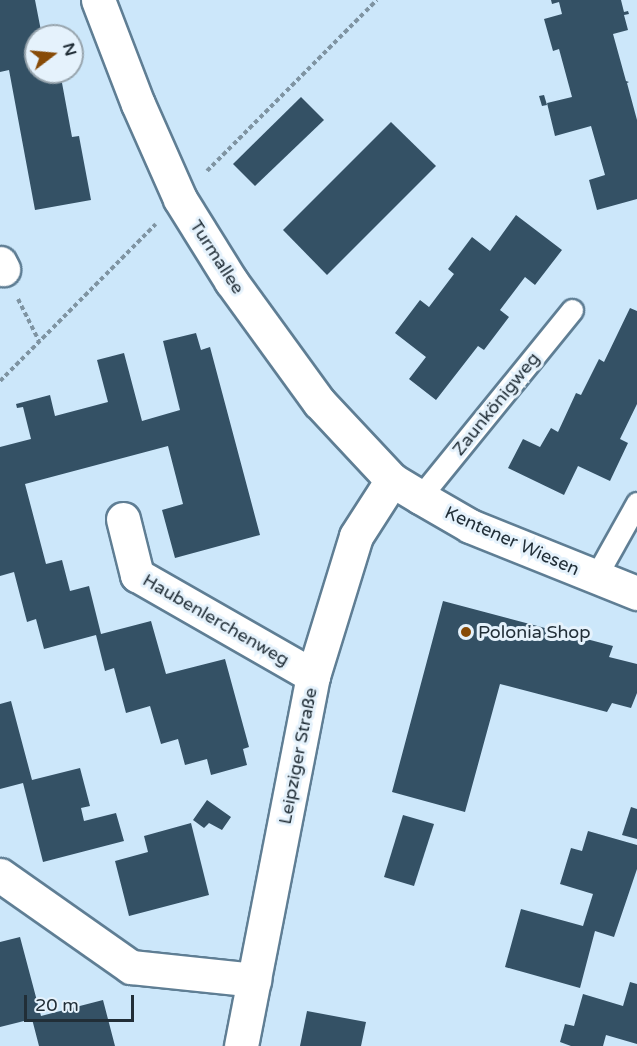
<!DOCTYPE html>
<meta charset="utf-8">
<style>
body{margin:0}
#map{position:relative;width:637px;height:1046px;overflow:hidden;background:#cce7fa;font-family:"Varela Round",sans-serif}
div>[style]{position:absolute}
.building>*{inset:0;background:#345165}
.path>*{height:4px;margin-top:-2px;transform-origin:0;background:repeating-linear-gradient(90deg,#7f94a2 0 4.5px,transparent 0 7.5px)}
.roads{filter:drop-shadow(2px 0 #5f7e94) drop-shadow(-2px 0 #5f7e94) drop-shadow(0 2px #5f7e94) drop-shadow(0 -2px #5f7e94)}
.service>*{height:21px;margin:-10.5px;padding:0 10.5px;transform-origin:10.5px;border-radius:10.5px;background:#fff}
.minor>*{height:33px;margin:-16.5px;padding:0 16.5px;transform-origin:16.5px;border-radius:16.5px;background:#fff}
.dots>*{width:16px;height:16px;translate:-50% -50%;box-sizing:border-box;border:3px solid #e5f2fc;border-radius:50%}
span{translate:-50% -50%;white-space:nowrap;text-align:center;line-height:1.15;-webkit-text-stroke:6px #e5f2fc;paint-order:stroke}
.street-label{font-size:18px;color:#212e37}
.poi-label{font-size:18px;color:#212e37}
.left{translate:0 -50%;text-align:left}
.north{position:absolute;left:24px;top:24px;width:60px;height:60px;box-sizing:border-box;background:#e5f2fc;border:2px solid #97a4ad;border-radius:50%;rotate:74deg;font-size:16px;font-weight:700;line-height:24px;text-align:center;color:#212e37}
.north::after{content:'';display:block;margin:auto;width:21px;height:27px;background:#874b07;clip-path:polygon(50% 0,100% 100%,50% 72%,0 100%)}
.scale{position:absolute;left:24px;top:995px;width:110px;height:27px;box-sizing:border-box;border:3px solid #212e37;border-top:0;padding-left:8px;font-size:18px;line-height:21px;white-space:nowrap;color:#212e37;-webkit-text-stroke:4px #e5f2fc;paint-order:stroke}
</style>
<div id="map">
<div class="building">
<div style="clip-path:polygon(0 0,35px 0,42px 36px,36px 36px,36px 72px,60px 72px,72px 137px,79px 136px,91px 200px,35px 210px,9px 70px,0 72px)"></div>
<div style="clip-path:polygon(551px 0,621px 0,624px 12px,628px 11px,629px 14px,624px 15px,628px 30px,613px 34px,626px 81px,629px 82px,627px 83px,637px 120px,637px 199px,597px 210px,589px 180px,605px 175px,591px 126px,555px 136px,547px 103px,572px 97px,559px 49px,553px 51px,544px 19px,562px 14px,559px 2px,552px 4px)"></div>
<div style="clip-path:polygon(544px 95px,547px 105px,542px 106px,539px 96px)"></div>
<div style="clip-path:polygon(301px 97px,324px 120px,255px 186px,233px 164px)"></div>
<div style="clip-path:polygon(391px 122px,436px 166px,327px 275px,283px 230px)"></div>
<div style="clip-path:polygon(516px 215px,562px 250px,535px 285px,525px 277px,500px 310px,509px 317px,484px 350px,478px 346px,436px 400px,409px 379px,426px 357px,395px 333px,420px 300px,429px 307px,454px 274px,448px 269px,472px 237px,490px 251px)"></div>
<div style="clip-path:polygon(630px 308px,637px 311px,637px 404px,620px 439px,628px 443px,610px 481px,578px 466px,564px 495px,508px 468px,523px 439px,540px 447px,551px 428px,558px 432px,576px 393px,581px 395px,599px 359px,604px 362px)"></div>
<div style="clip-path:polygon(196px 333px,201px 350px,210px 347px,260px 535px,175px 558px,162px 510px,183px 504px,168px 446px,25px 484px,46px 564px,62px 560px,70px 591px,89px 586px,101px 634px,151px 621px,166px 674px,225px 659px,249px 747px,243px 749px,247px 765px,211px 775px,207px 759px,185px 765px,178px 739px,161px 744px,150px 706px,126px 713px,114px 668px,105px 671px,96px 635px,44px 649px,36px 619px,27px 622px,14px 572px,0 576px,0 447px,31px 439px,23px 407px,17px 408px,16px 404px,50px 395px,55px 416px,108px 402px,97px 360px,124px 353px,142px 421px,180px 410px,163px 341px)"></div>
<div style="clip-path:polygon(443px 601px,613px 646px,609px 657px,637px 664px,637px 693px,631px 708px,612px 703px,607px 712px,500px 684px,465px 812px,392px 792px)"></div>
<div style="clip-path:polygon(11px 701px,32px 780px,80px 768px,90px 806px,81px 808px,84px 821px,116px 813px,124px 841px,43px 862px,23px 783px,0 789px,0 704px)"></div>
<div style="clip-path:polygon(207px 800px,231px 817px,222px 830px,209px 823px,204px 828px,193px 820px)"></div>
<div style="clip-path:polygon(631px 807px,637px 809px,637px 839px,622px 835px)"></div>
<div style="clip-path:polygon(403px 815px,434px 824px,414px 886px,384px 877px)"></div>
<div style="clip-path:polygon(191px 823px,209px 895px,129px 916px,115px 861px,148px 852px,144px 836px)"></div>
<div style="clip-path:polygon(588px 831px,637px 845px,637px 869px,614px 937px,595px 931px,580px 988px,505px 967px,521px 909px,583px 926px,593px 894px,560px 884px,571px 848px,582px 851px)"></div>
<div style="clip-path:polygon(20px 937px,41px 1016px,103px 1000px,115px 1046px,39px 1046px,32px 1019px,0 1027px,0 942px)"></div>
<div style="clip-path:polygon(630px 982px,637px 984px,637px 1044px,606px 1035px,603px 1046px,571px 1046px,560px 1042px,565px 1024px,574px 1026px,583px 994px,623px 1006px)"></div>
<div style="clip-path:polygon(307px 1011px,366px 1022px,361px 1046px,300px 1046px)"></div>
</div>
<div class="path">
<div style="left:207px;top:171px;width:241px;rotate:-45.2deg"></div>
<div style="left:18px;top:299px;width:47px;rotate:63.4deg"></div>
<div style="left:0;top:381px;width:221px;rotate:-45.2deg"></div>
</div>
<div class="roads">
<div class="service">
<div style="left:420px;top:497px;width:241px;rotate:-50.9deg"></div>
<div style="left:595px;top:578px;width:86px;rotate:-60.8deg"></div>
</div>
<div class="minor">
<div style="left:98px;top:0;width:111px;rotate:69deg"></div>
<div style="left:138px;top:104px;width:104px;rotate:66.1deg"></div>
<div style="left:180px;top:199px;width:97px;rotate:58.1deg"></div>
<div style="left:231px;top:281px;width:150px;rotate:54deg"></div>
<div style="left:319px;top:402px;width:107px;rotate:46.9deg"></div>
<div style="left:392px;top:480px;width:33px;rotate:31deg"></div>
<div style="left:420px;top:497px;width:58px;rotate:30.1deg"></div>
<div style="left:470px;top:526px;width:180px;rotate:21.9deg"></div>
<div style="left:0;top:263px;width:7px;rotate:63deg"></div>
<div style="left:123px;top:519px;width:58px;rotate:76deg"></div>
<div style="left:137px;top:575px;width:203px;rotate:29.8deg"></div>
<div style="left:0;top:875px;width:160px;rotate:35.1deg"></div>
<div style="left:131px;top:967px;width:124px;rotate:6deg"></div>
<div style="left:241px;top:1046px;width:377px;rotate:-79deg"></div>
<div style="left:313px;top:676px;width:146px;rotate:-72.9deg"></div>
<div style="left:356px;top:536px;width:67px;rotate:-57.3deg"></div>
</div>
</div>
<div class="dots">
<div style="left:466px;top:632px;background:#874b07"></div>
</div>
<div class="street-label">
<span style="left:217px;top:257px;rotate:57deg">Turmallee</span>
<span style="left:496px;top:404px;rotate:-51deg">Zaunkönigweg</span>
<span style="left:512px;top:541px;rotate:24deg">Kentener Wiesen</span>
<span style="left:216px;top:620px;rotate:30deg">Haubenlerchenweg</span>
<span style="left:298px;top:756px;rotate:-79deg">Leipziger Straße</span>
</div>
<div class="poi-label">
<span class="left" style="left:478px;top:632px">Polonia Shop</span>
</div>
<div class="north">N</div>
<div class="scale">20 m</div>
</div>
